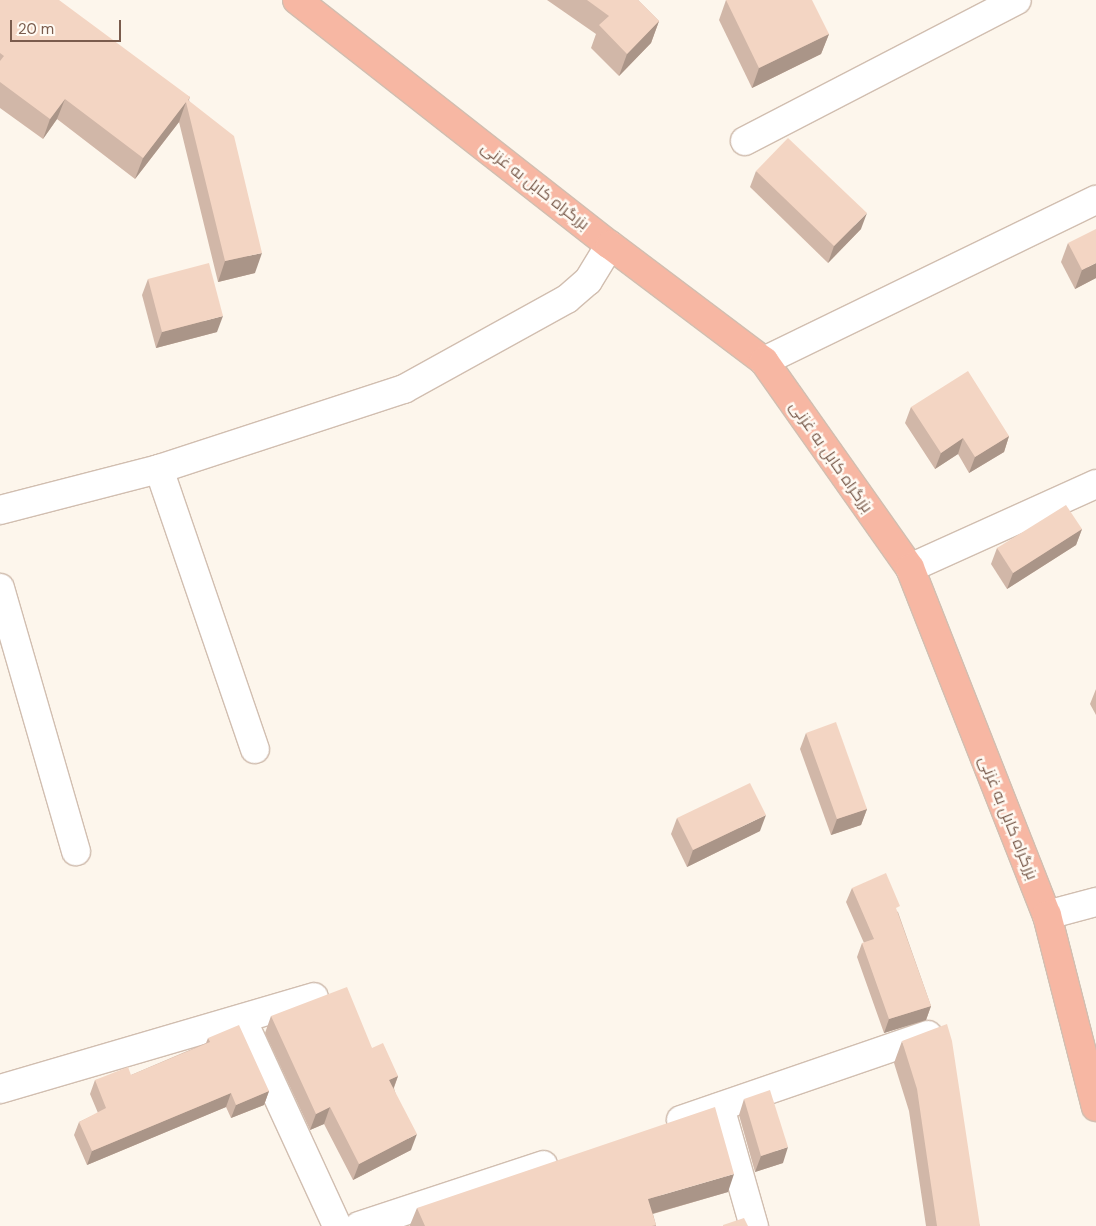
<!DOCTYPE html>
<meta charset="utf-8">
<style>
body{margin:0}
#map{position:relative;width:1096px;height:1226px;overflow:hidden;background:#fdf6ec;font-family:"DM Sans",Cairo,sans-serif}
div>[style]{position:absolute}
.roads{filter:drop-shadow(1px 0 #d1beb0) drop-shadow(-1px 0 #d1beb0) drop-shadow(0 1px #d1beb0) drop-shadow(0 -1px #d1beb0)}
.street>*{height:28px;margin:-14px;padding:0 14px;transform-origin:14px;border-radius:14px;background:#fff}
.highway>*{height:28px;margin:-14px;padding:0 14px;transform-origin:14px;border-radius:14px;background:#f7b7a3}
.wall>*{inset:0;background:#d1b7a8}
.shaded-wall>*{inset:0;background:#aa9588}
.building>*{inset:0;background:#f3d5c3}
span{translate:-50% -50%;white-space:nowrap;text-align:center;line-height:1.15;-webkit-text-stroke:5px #fffaf3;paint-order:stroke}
.street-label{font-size:16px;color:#7a5c4d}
.scale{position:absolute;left:10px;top:20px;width:111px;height:22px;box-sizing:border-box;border:2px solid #7a5c4d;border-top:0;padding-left:6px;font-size:15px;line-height:18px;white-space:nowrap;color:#7a5c4d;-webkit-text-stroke:4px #fffaf3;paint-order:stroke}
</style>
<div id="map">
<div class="roads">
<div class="street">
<div style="left:745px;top:141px;width:306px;rotate:-27.4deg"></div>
<div style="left:764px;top:361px;width:369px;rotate:-25.9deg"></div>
<div style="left:159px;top:469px;width:296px;rotate:71.1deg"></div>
<div style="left:0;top:510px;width:164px;rotate:-14.5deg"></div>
<div style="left:159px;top:469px;width:258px;rotate:-18.1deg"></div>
<div style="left:404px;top:389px;width:186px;rotate:-28.9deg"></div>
<div style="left:567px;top:299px;width:28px;rotate:-41deg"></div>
<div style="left:588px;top:281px;width:42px;rotate:-58.6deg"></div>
<div style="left:910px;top:568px;width:204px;rotate:-24.3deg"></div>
<div style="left:0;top:588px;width:274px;rotate:73.9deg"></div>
<div style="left:1047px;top:915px;width:51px;rotate:-14.9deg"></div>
<div style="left:242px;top:1019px;width:228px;rotate:65.3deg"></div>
<div style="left:0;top:1089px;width:327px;rotate:-16.3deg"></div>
<div style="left:720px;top:1107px;width:124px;rotate:74.1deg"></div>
<div style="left:681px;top:1120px;width:261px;rotate:-19deg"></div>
<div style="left:359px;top:1226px;width:194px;rotate:-18.3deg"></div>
</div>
<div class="highway">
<div style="left:297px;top:0;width:397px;rotate:38.1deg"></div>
<div style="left:610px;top:245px;width:193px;rotate:37deg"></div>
<div style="left:764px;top:361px;width:253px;rotate:54.8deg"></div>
<div style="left:910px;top:568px;width:373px;rotate:68.5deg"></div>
<div style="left:1047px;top:915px;width:198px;rotate:75.7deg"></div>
</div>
</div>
<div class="wall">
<div style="clip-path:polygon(0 0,190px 97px,189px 100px,255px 273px,218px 282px,179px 122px,135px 179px,57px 119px,43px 139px,0 108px)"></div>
<div style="clip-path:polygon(547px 0,638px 0,659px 21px,651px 43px,619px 76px,591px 48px,596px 34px)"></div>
<div style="clip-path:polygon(726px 0,829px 34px,821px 54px,752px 88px,719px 20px)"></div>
<div style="clip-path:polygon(756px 171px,861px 229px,828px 263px,750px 187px)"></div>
<div style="clip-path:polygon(1068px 243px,1096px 278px,1075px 289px,1061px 262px)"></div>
<div style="clip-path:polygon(148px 279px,217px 332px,156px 348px,142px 295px)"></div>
<div style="clip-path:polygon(911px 407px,1009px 436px,1004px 452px,969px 473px,958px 454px,935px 469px,905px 423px)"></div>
<div style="clip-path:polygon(1082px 529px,1076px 545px,1007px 589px,991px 564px,997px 548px)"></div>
<div style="clip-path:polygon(1096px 689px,1096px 715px,1090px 704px)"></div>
<div style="clip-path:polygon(806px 733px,867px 809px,861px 825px,831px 835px,800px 749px)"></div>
<div style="clip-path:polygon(677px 818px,760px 831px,687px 867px,671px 834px)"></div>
<div style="clip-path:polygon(852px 888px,898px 912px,931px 1006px,926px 1020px,884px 1033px,857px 957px,862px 943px,864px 943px,846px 902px)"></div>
<div style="clip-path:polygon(271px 1016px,372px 1048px,398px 1076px,394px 1088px,411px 1150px,353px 1180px,324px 1124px,310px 1130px,265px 1033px)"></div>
<div style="clip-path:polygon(208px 1038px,269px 1091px,264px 1105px,231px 1118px,226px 1107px,87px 1165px,74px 1135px,79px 1122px,98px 1113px,90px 1094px,95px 1080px,131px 1075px,206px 1043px)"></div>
<div style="clip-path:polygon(902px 1041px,980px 1226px,926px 1226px,909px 1111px,894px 1063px)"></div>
<div style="clip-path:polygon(744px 1099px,783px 1163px,755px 1172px,739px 1115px)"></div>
<div style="clip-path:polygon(728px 1192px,653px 1214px,656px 1225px,656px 1226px,410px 1226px,410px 1225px,417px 1208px)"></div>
</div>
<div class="shaded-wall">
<div style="clip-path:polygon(659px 21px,651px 43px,619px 76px,627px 54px)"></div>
<div style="clip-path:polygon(829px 34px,821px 54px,752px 88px,759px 68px)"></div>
<div style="clip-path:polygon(65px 99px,57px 119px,43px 139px,50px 119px)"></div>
<div style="clip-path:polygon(186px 102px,179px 122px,135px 179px,143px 158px)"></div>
<div style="clip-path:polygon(867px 213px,861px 229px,828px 263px,834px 246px)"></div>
<div style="clip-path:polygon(262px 253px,255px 273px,218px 282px,225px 261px)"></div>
<div style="clip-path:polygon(1096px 263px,1096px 278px,1075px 289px,1082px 270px)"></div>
<div style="clip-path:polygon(223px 316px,217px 332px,156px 348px,162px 332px)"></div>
<div style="clip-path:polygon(1009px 436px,1004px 452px,969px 473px,975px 457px)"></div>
<div style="clip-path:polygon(963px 438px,958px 454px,935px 469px,941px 453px)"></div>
<div style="clip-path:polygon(1082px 529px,1076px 545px,1007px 589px,1013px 573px)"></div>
<div style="clip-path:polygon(867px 809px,861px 825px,831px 835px,837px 819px)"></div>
<div style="clip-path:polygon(766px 815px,760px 831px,687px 867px,693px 850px)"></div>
<div style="clip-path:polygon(931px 1006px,926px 1020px,884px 1033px,889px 1019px)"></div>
<div style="clip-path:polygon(398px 1076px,392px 1092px,389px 1080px)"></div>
<div style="clip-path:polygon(269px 1091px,264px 1105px,231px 1118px,236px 1105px)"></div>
<div style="clip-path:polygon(231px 1093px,226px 1107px,87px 1165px,92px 1151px)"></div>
<div style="clip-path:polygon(330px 1107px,324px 1124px,310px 1130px,316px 1114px)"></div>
<div style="clip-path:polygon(417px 1134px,411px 1150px,353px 1180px,359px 1164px)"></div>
<div style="clip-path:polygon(788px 1147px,783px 1163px,755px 1172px,761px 1156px)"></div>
<div style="clip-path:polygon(734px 1174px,728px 1192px,641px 1217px,648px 1199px)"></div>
</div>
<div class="building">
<div style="clip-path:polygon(0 0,59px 0,190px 97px,188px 100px,234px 136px,262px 253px,225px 261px,186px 102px,143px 158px,65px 99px,50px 119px,0 82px,0 61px,4px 56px,0 53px)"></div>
<div style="clip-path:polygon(587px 0,638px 0,659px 21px,627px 54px,599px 25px,609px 16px)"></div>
<div style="clip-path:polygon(726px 0,812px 0,829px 34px,759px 68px)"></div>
<div style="clip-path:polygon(788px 138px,867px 213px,834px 246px,756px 171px)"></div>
<div style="clip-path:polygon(1096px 229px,1096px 263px,1082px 270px,1068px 243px)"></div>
<div style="clip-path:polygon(209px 263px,223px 316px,162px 332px,148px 279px)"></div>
<div style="clip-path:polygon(968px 371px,1009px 436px,975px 457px,963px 438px,941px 453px,911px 407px)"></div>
<div style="clip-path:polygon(1066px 505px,1082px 529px,1013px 573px,997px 548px)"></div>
<div style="clip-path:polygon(836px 722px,867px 809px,837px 819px,806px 733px)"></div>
<div style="clip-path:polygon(750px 783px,766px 815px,693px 850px,677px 818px)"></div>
<div style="clip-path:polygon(886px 873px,900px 906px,896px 908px,931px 1006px,889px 1019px,862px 943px,874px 939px,852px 888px)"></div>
<div style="clip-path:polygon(347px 987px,372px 1048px,383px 1043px,398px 1076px,389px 1080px,417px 1134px,359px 1164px,330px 1107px,316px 1114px,271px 1016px)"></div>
<div style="clip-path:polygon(947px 1024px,952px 1041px,980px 1226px,937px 1226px,917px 1089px,902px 1041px)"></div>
<div style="clip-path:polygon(239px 1025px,269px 1091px,236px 1105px,231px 1093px,92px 1151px,79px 1122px,106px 1108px,95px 1080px,128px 1067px,131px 1075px,210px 1042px,208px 1038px)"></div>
<div style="clip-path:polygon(770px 1090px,788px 1147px,761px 1156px,744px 1099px)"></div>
<div style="clip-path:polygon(715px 1107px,734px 1174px,648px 1199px,656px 1225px,652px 1226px,425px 1226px,417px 1208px)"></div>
<div style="clip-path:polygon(744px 1218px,748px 1226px,723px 1226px,723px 1225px)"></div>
</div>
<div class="street-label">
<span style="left:535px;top:186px;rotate:38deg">بزرگراه کابل به غزنی</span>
<span style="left:831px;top:457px;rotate:55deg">بزرگراه کابل به غزنی</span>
<span style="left:1008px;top:818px;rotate:68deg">بزرگراه کابل به غزنی</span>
</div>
<div class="scale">20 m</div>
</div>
